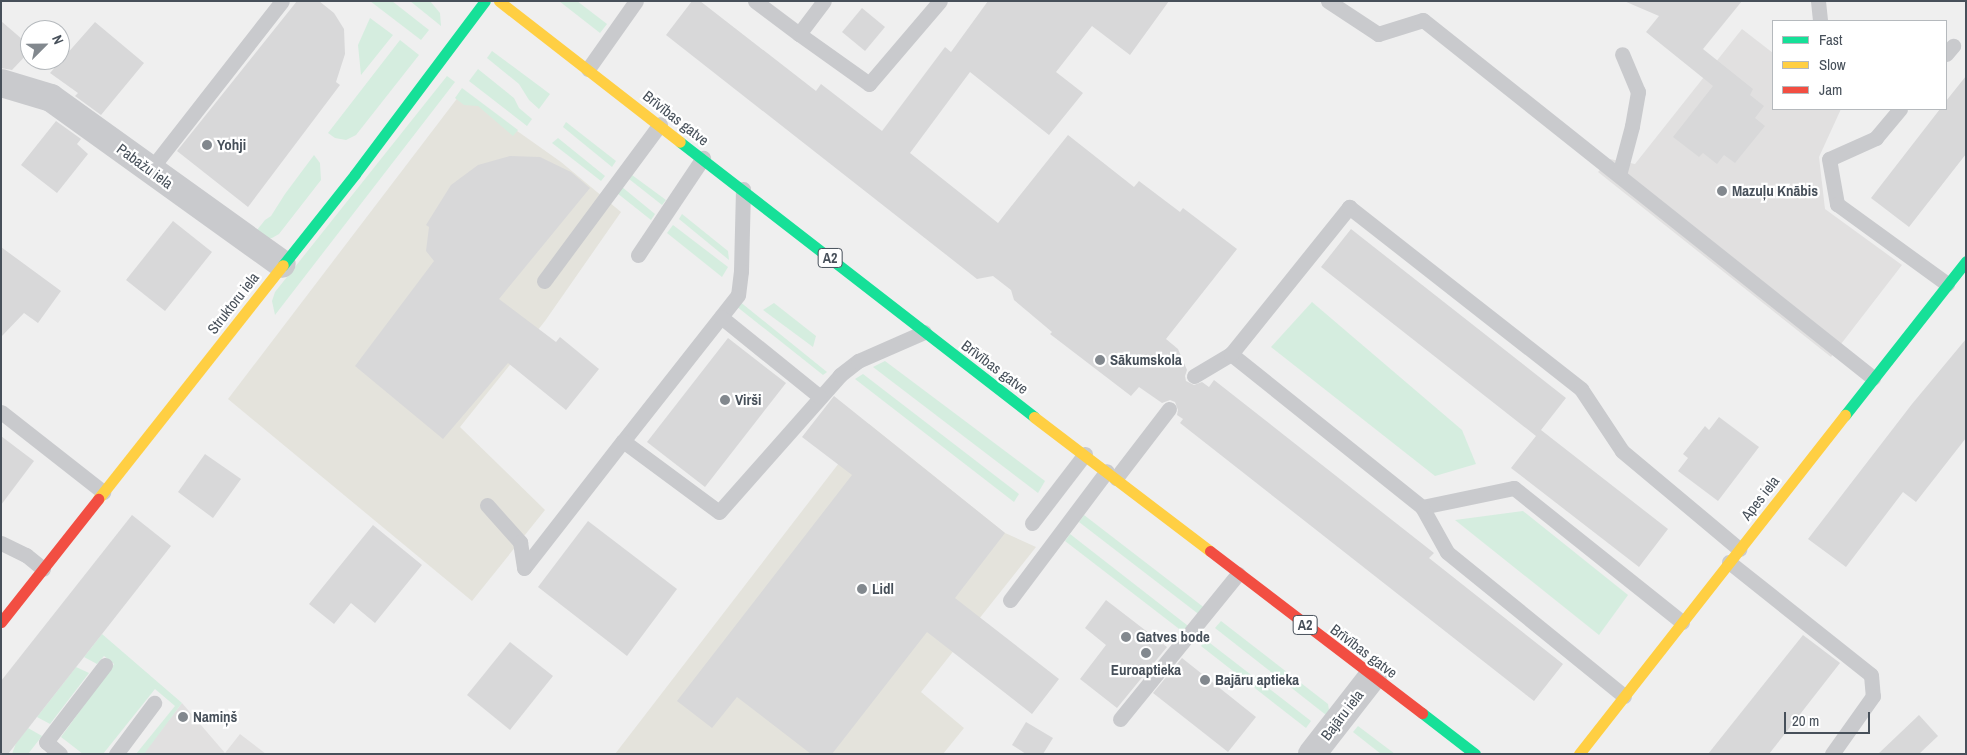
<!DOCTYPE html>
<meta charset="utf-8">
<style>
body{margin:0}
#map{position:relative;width:1967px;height:755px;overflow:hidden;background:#efefef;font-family:"Archivo Narrow",sans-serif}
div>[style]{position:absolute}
.commercial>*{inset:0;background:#e4e3dc}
.education>*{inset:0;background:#e1e0e0}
.green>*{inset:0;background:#d5eddf}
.building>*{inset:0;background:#d8d8d9}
.lane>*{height:15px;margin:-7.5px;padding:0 7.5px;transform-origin:7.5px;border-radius:7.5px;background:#c9cacd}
.street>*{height:28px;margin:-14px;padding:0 14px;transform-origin:14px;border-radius:14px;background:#c9cacd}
.fast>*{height:11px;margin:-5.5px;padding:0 5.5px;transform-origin:5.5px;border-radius:5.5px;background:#16e098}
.slow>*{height:11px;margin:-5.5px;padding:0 5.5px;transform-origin:5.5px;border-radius:5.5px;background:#ffcf43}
.jam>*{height:11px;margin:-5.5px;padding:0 5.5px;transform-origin:5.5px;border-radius:5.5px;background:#f24e42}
.dots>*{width:14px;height:14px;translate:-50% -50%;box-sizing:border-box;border:2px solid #fff;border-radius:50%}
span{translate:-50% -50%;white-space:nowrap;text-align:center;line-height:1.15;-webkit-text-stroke:4.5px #fff;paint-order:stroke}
.shield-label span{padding:1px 4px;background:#fff;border:1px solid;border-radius:4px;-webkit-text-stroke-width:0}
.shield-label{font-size:14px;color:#47505a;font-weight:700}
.street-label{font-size:15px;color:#47505a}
.poi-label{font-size:15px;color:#47505a;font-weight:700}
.left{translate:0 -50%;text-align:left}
.frame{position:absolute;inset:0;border:2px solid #47505a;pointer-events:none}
.legend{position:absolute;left:1772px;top:20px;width:175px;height:90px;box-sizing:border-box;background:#fff;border:1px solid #b5b9bd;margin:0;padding:6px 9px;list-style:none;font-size:15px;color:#47505a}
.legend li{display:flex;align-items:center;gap:10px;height:25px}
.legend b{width:25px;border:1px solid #b5b9bd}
.north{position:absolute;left:20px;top:20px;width:50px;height:50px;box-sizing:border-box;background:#fff;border:1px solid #b5b9bd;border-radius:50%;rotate:67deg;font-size:14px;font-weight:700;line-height:20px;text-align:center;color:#47505a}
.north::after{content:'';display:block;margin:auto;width:18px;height:22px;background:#82888e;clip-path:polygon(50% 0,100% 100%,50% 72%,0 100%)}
.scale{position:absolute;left:1784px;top:712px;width:86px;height:22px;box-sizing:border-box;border:2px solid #47505a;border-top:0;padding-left:6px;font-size:15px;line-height:18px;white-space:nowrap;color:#47505a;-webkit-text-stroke:4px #fff;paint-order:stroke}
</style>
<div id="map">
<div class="commercial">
<div style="clip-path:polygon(462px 92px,561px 162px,621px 212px,545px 321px,460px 427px,545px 510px,472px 601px,228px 399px)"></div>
<div style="clip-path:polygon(869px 424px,1005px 533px,1036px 547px,921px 692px,964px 728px,943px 754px,615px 754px)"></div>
</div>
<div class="education">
<div style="clip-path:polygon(1742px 29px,1773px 53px,1773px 109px,1841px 109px,1819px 157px,1825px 209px,1902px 265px,1831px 357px,1598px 172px,1610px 159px,1635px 164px)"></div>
<div style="clip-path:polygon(182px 703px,225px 753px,240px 734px,266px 754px,143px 754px)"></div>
</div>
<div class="green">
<div style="clip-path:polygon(370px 1px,392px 1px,429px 30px,421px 40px)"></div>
<div style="clip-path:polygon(410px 1px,430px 1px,440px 13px,441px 26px)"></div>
<div style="clip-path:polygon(559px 1px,577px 1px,607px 24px,600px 33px)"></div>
<div style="clip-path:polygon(370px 18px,393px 35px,361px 75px,358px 45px)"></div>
<div style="clip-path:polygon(400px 40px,419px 55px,356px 135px,346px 140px,335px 138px,328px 133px)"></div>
<div style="clip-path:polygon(492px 51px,550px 94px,539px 109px,529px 100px,519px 84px,487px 58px)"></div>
<div style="clip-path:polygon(478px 69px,514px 98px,519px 108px,532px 119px,527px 126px,469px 81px)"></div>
<div style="clip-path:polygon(447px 76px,455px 82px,275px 315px,272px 301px,275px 292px)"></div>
<div style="clip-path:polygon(462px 88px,518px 130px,513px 136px,478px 106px,464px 105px,455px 98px)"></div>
<div style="clip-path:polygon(566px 122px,616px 161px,612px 167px,563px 127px)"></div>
<div style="clip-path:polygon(558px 138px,605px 176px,601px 181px,552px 143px)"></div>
<div style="clip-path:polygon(314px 155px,320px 163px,321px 180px,279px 234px,272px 238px,261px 239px,253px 235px,265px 220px,271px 216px,285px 194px)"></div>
<div style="clip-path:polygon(632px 175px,666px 200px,662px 205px,629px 179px)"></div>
<div style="clip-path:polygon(622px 187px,655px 214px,651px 220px,617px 193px)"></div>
<div style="clip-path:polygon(682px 214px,728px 251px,729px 260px,679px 219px)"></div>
<div style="clip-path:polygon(673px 225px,728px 267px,722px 277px,667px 233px)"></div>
<div style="clip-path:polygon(739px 301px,827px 372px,823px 375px,736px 306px)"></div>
<div style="clip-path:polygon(1312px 302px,1462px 430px,1476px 464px,1435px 476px,1271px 347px)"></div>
<div style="clip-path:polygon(774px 303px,816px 336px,813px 347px,763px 310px)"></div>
<div style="clip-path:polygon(885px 361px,1045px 481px,1038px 493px,873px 367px)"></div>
<div style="clip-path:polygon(863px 374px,1019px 494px,1014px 502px,855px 379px)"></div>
<div style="clip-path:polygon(1523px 511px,1628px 595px,1599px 635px,1455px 520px)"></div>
<div style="clip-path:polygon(1084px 515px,1206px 609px,1201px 616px,1079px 522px)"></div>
<div style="clip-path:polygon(1070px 534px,1192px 629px,1187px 635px,1065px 541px)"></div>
<div style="clip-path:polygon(1221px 621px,1328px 704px,1329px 710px,1326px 715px,1215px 628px)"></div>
<div style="clip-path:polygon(102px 634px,182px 703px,144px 754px,136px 754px,175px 706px,155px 689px,103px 754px,83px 754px,61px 737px,114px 664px,104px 656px,97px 664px,84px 657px)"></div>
<div style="clip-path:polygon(1206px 640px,1311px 721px,1306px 728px,1201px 646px)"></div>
<div style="clip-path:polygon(76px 667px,89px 673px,50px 724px,37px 717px)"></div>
<div style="clip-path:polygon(1358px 726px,1395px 754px,1381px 754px,1353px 732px)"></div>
<div style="clip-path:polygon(28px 728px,42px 736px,28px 754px,12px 754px,16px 743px)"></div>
</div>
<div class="building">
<div style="clip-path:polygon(297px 1px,319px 1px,334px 13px,344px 29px,345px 54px,336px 82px,340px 85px,248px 207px,177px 151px)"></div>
<div style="clip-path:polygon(692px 1px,700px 1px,816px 91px,821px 84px,882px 131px,945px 47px,951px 52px,988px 1px,1169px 1px,1130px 55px,1092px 26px,1056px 72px,1083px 93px,1049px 135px,970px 72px,910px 153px,998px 223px,1068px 135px,1134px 187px,1139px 181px,1180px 212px,1183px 208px,1237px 249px,1166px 339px,1178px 349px,1187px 370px,1185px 376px,1186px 381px,1194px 385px,1202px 382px,1209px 387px,1214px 380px,1434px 553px,1429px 558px,1563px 664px,1534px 701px,1180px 423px,1183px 419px,1177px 415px,1178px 410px,1175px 402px,1170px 400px,1162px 403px,1139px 387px,1131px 396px,1050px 334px,1052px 332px,1014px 300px,1011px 290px,993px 276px,977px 279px,666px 35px)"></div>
<div style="clip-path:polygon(1624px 1px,1742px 1px,1703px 49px,1753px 89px,1750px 95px,1764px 106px,1755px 118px,1765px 126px,1735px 163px,1724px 155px,1717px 164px,1703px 153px,1699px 157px,1673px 137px,1713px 86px,1646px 32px,1659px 16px)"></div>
<div style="clip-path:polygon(862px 8px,885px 27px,865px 51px,842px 32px)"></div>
<div style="clip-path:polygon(1px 21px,30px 46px,30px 51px,12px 70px,1px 68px)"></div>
<div style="clip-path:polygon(95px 22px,144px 63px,101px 115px,75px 96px,78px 93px,50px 73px)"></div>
<div style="clip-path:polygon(1966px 76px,1966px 154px,1909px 227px,1871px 198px,1940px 109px,1946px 109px,1946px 101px)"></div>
<div style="clip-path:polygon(56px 121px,81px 139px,77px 144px,88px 154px,57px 193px,21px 165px)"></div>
<div style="clip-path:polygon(510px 156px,540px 157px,571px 172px,590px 188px,499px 299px,556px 342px,560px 337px,599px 369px,566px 410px,508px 363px,443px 439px,355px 366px,434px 261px,426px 251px,429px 227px,426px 225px,451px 185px,478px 165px)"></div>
<div style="clip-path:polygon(173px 221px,212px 252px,165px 311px,126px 280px)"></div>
<div style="clip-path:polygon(1351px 229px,1566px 398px,1541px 430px,1668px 529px,1639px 567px,1511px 468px,1536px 436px,1321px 267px)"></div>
<div style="clip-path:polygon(1px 247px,61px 291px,38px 323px,24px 313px,1px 337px)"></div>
<div style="clip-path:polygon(728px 338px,786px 383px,705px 487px,647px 442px)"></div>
<div style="clip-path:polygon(1966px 339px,1966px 438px,1916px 502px,1903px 492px,1846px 567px,1808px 539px,1912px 404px)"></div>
<div style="clip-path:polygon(834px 396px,1005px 533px,955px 598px,1059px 679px,1032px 714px,927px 632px,832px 754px,811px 754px,737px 697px,712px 728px,677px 701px,852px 475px,802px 437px)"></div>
<div style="clip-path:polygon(1719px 417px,1759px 447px,1718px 501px,1678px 471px,1688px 458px,1683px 454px,1705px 426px,1709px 430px)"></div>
<div style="clip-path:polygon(1px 436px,34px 461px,1px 505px)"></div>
<div style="clip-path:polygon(205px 454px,241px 479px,213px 518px,178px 492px)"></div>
<div style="clip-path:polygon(132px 515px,171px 546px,8px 754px,1px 754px,1px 681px)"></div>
<div style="clip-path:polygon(588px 521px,677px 589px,627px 656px,538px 587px)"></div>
<div style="clip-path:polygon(373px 525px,422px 565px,375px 623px,351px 603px,334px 624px,309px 604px)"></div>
<div style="clip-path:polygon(1106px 600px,1167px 647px,1117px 708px,1080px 679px,1106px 645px,1085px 628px)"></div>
<div style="clip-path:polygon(1803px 635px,1840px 663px,1769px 754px,1708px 754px)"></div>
<div style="clip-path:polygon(510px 642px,553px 676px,510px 730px,467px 695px)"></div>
<div style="clip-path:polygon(1182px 658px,1256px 717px,1228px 752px,1153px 693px)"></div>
<div style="clip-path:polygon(1919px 715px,1938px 736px,1919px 754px,1878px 754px)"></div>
<div style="clip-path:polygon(1026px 722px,1053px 738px,1043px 754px,1026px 754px,1012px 745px)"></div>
</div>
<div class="lane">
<div style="left:755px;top:1px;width:55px;rotate:36.9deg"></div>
<div style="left:799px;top:34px;width:41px;rotate:-52.9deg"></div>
<div style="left:1328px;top:1px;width:60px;rotate:33.4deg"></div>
<div style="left:1378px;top:34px;width:47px;rotate:-17.3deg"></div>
<div style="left:1423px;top:20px;width:575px;rotate:38.5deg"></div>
<div style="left:1818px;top:1px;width:20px;rotate:84deg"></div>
<div style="left:799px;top:34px;width:86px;rotate:35.5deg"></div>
<div style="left:869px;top:84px;width:109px;rotate:-49.5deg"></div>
<div style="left:1946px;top:54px;width:11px;rotate:-49deg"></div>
<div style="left:588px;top:69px;width:83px;rotate:-54.8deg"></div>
<div style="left:1900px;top:109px;width:38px;rotate:130deg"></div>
<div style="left:1876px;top:138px;width:51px;rotate:155.9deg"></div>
<div style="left:1829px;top:159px;width:46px;rotate:79.9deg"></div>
<div style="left:1837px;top:204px;width:136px;rotate:36deg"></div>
<div style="left:150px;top:170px;width:214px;rotate:-52deg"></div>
<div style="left:1619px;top:175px;width:51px;rotate:-75.1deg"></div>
<div style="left:1632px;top:126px;width:35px;rotate:-80deg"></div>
<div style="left:1638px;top:92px;width:41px;rotate:-112.8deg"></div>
<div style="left:743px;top:189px;width:82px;rotate:91.4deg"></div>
<div style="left:741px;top:271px;width:24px;rotate:97deg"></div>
<div style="left:738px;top:295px;width:186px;rotate:128.2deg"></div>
<div style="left:623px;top:441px;width:119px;rotate:36.5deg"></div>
<div style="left:719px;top:512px;width:183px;rotate:-48.5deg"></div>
<div style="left:840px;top:375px;width:23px;rotate:-38deg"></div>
<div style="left:858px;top:361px;width:72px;rotate:-23.7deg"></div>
<div style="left:638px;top:255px;width:117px;rotate:-56.2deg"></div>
<div style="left:544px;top:281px;width:195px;rotate:-53.5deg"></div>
<div style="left:721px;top:317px;width:127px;rotate:38.9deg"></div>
<div style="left:1194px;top:376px;width:43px;rotate:-30.7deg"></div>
<div style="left:1px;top:412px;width:130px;rotate:38.1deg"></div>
<div style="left:1116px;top:478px;width:87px;rotate:-52.5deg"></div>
<div style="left:487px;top:505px;width:50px;rotate:48.3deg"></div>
<div style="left:520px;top:542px;width:26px;rotate:81deg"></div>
<div style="left:524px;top:568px;width:161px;rotate:-52.1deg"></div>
<div style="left:1422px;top:507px;width:94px;rotate:-11.7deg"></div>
<div style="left:1514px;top:488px;width:215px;rotate:38.6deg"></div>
<div style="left:1032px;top:523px;width:87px;rotate:-52.5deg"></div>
<div style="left:1px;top:543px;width:28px;rotate:26deg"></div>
<div style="left:26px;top:555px;width:22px;rotate:39deg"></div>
<div style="left:1729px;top:562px;width:181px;rotate:38.5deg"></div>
<div style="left:1871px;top:675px;width:21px;rotate:85deg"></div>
<div style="left:1873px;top:696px;width:71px;rotate:125.3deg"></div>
<div style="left:1010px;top:600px;width:161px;rotate:-53.1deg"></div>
<div style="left:1624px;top:696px;width:228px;rotate:-140.9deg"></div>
<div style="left:1447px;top:552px;width:51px;rotate:-119.1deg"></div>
<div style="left:1422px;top:507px;width:245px;rotate:-141.3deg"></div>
<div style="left:1231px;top:354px;width:189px;rotate:-51.2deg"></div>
<div style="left:1349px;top:207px;width:295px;rotate:38.1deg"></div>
<div style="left:1581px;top:389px;width:74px;rotate:56.5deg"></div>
<div style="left:1622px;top:451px;width:153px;rotate:39.9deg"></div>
<div style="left:1120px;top:719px;width:187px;rotate:-50.9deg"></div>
<div style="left:60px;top:754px;width:18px;rotate:-139deg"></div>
<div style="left:46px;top:742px;width:97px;rotate:-52.5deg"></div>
<div style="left:116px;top:754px;width:64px;rotate:-53.3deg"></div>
</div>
<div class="street">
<div style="left:1px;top:83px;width:52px;rotate:16.7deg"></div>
<div style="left:51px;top:98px;width:284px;rotate:35.7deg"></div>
<div style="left:1312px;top:754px;width:99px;rotate:-52deg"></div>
</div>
<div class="fast">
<div style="left:680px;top:142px;width:448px;rotate:37.8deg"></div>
<div style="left:283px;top:265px;width:116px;rotate:-51.6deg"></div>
<div style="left:355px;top:174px;width:216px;rotate:-53.1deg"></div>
<div style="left:1845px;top:415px;width:196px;rotate:-51.8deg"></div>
<div style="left:1422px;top:713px;width:67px;rotate:37.7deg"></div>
</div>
<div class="slow">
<div style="left:499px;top:1px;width:229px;rotate:37.9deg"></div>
<div style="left:1034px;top:417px;width:221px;rotate:37.3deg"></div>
<div style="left:98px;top:499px;width:298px;rotate:-51.7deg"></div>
<div style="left:1579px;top:754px;width:431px;rotate:-51.9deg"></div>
</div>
<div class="jam">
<div style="left:1210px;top:551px;width:267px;rotate:37.4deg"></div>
<div style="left:1px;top:622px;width:157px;rotate:-51.7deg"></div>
</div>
<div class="dots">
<div style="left:207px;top:145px;background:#82888e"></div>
<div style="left:1722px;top:191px;background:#82888e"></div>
<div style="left:1100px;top:360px;background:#82888e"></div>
<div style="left:725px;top:400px;background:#82888e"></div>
<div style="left:862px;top:589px;background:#82888e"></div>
<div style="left:1126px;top:637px;background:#82888e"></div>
<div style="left:1146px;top:653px;background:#82888e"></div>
<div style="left:1205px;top:680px;background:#82888e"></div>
<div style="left:183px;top:717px;background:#82888e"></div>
</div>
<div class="shield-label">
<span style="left:830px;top:258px">A2</span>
<span style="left:1305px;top:625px">A2</span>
</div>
<div class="street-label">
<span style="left:676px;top:118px;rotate:38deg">Brīvības gatve</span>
<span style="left:145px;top:166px;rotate:36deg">Pabažu iela</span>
<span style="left:233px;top:303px;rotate:-52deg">Struktoru iela</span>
<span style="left:995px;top:367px;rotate:37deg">Brīvības gatve</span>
<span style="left:1760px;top:498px;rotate:-52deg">Apes iela</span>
<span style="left:1364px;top:651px;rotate:37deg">Brīvības gatve</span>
<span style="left:1342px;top:715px;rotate:-52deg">Bajāru iela</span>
</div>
<div class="poi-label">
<span class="left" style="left:217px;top:145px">Yohji</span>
<span class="left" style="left:1732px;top:191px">Mazuļu Knābis</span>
<span class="left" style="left:1110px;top:360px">Sākumskola</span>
<span class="left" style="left:735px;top:400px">Virši</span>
<span class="left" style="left:872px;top:589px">Lidl</span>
<span class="left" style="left:1136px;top:637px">Gatves bode</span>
<span style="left:1146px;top:670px">Euroaptieka</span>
<span class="left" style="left:1215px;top:680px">Bajāru aptieka</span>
<span class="left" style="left:193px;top:717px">Namiņš</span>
</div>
<div class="frame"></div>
<ul class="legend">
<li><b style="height:6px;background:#16e098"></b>Fast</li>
<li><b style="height:6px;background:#ffcf43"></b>Slow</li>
<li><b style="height:6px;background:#f24e42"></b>Jam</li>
</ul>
<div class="north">N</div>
<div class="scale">20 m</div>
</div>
